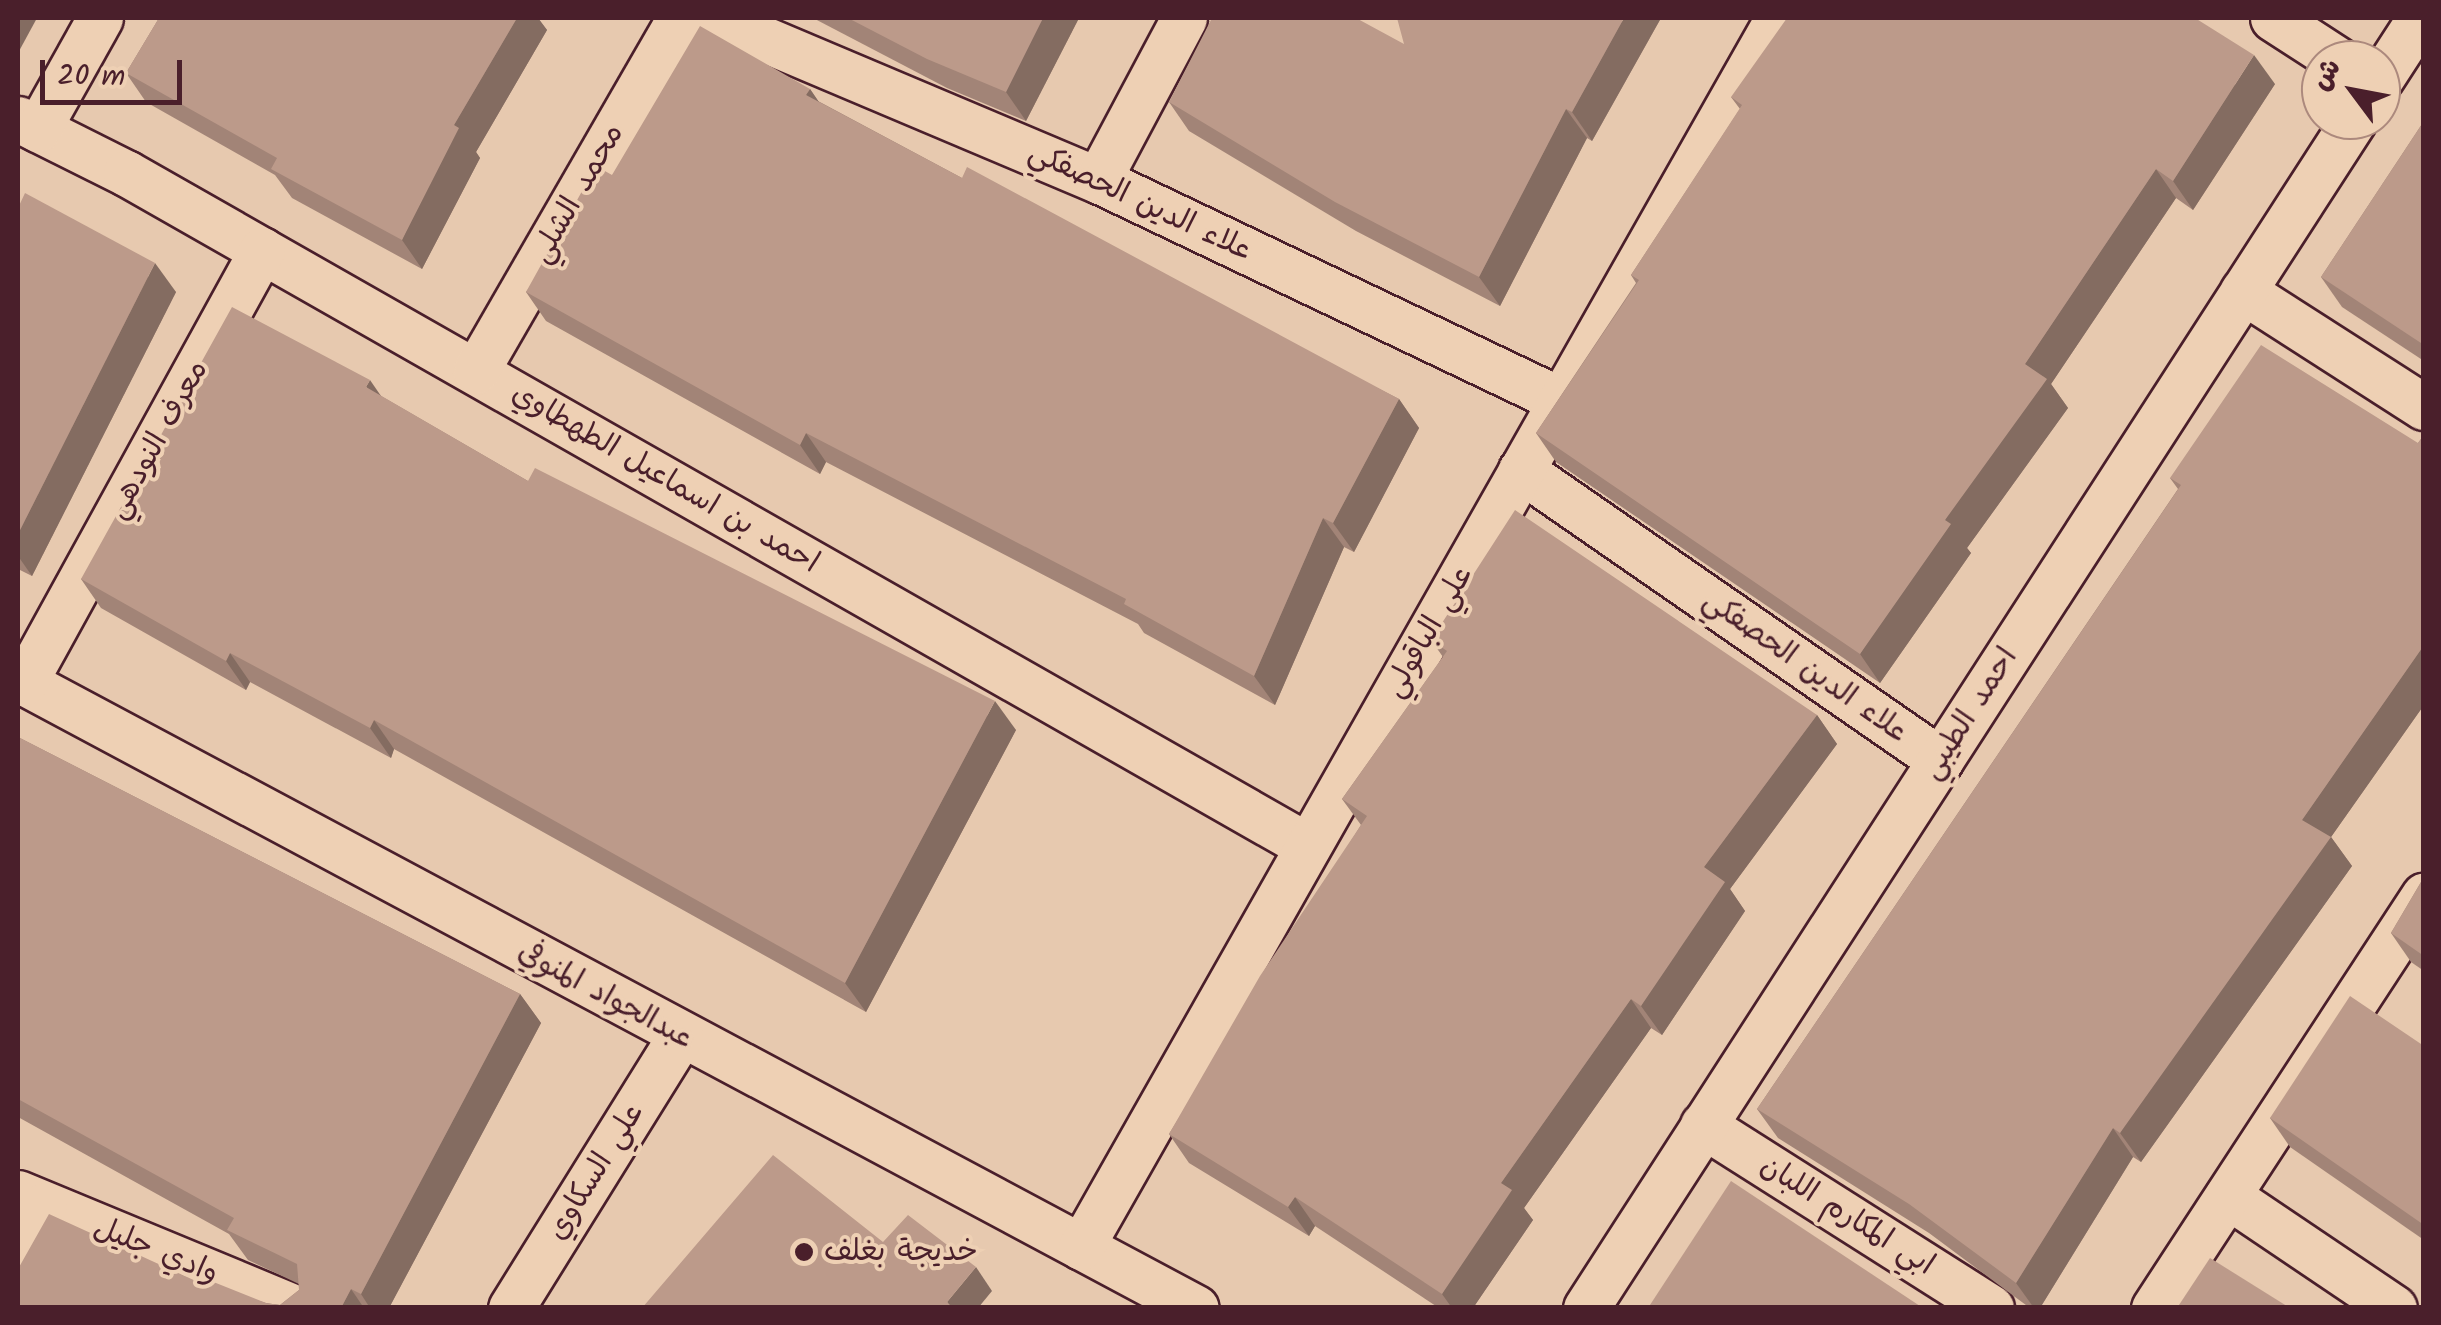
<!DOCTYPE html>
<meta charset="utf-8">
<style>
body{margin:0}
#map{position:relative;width:2441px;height:1325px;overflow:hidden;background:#e7c9af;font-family:Kalam,"Playpen Sans Arabic",sans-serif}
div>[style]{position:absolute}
.roads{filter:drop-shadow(2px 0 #4a1f2b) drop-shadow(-2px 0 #4a1f2b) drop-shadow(0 2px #4a1f2b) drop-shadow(0 -2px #4a1f2b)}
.street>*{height:45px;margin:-22.5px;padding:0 22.5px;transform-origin:22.5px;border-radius:22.5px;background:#eed0b4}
.wall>*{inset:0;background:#a28477}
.shaded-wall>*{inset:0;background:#846c61}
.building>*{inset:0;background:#bc9a8a}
.dots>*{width:28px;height:28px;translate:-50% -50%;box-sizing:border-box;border:5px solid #eed0b4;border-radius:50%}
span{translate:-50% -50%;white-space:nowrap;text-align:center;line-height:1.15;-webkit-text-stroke:8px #eed0b4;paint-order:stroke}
.street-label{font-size:30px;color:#4a1f2b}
.poi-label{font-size:30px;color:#4a1f2b}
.left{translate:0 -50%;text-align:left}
.frame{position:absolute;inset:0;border:20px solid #4a1f2b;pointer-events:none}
.north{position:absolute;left:2301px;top:40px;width:100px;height:100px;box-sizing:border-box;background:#eed0b4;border:2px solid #ac897d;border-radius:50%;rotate:302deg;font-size:28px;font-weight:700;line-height:40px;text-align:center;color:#4a1f2b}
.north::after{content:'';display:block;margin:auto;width:35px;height:45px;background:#4a1f2b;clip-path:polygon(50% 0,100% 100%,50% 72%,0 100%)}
.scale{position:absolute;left:40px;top:60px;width:142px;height:45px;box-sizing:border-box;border:5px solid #4a1f2b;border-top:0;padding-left:12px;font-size:30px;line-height:35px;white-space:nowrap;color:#4a1f2b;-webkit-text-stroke:8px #eed0b4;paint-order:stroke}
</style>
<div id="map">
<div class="roads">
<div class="street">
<div style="left:714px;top:18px;width:417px;rotate:22.9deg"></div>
<div style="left:1098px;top:180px;width:512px;rotate:25.46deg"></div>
<div style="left:2273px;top:18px;width:77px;rotate:32.9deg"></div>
<div style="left:2381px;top:78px;width:72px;rotate:-57deg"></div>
<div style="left:18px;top:119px;width:121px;rotate:26.6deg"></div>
<div style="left:126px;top:173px;width:1360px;rotate:29.66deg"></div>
<div style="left:38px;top:129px;width:127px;rotate:-60.8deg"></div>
<div style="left:1098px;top:180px;width:183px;rotate:-62deg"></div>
<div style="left:2243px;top:291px;width:215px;rotate:32.7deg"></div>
<div style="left:476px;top:371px;width:408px;rotate:-60deg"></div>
<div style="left:1521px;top:470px;width:510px;rotate:34.69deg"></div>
<div style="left:18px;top:679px;width:1335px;rotate:28.1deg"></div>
<div style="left:24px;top:683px;width:494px;rotate:-61.2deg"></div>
<div style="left:1703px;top:1125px;width:341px;rotate:32.4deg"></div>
<div style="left:18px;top:1193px;width:301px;rotate:22.5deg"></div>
<div style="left:2228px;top:1196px;width:200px;rotate:34deg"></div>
<div style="left:1081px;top:1247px;width:1413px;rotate:-60.44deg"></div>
<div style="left:18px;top:1254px;width:55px;rotate:-62deg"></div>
<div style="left:511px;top:1308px;width:320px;rotate:-58.1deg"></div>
<div style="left:1586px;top:1308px;width:1415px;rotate:-57.12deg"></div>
<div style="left:2154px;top:1308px;width:493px;rotate:-56.8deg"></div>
</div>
</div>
<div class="wall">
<div style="clip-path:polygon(159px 18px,538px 18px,547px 30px,476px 152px,480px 158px,422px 269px,292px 198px,275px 175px,146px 102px,126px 73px)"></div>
<div style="clip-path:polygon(813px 18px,1079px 18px,1026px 121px,947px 88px)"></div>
<div style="clip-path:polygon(1661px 18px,1592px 141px,1587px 138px,1500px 306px,1356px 231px,1189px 131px,1169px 102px,1404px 44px)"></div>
<div style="clip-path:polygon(2275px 84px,2193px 210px,2176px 198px,2051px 384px,2068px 408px,1967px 548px,1971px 553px,1880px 683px,1556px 462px,1536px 433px,1636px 283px,1631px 275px,1740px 109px,1731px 97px)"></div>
<div style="clip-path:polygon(810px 89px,818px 101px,962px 178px,1399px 399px,1419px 428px,1354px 552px,1344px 547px,1275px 705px,1144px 633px,1138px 624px,826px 462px,820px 474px,546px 321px,526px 292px,612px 175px)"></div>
<div style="clip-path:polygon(2424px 121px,2424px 361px,2342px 307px,2321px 277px)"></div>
<div style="clip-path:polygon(18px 208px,176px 292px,32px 576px,18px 569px)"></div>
<div style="clip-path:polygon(381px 396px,528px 481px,1016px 730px,866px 1012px,394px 749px,391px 758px,250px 682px,246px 690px,101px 608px,81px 579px)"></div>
<div style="clip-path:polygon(2424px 435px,2424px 705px,2331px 837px,2352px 866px,2141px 1162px,2133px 1157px,2040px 1308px,2030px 1308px,1929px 1233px,1778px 1138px,1757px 1109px,2178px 489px,2170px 478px,2418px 443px)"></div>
<div style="clip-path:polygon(1431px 640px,1817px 715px,1837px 744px,1730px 889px,1745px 911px,1662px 1035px,1651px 1028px,1524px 1208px,1533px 1220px,1473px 1308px,1439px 1308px,1315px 1226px,1309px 1236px,1189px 1163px,1169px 1134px,1361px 825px,1342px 799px,1443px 657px)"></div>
<div style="clip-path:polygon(18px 737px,520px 994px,541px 1023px,389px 1308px,18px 1308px,198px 1282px,266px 1303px,280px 1305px,299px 1290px,299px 1284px,248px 1260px,229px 1234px,18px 1117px)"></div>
<div style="clip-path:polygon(2424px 877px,2424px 971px,2411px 962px,2391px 933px)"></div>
<div style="clip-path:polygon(2424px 1046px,2424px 1240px,2290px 1147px,2270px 1118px)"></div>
</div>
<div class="shaded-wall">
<div style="clip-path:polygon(18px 18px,37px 18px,18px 53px)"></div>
<div style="clip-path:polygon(517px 18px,538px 18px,547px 30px,476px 152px,480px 158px,422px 269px,402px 240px,454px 125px)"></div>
<div style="clip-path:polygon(1043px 18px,1079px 18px,1026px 121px,1006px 92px)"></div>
<div style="clip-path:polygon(1624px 18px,1661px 18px,1592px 141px,1572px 112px)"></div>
<div style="clip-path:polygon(2254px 55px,2275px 84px,2193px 210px,2173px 181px)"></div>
<div style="clip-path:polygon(810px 89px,830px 118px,806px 95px)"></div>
<div style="clip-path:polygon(1566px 109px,1587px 138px,1500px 306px,1479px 277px)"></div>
<div style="clip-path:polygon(2156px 169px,2176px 198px,2051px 384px,2068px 408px,1967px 548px,1971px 553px,1880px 683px,1860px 654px,1945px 520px,2025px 364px)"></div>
<div style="clip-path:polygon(155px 263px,176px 292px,32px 576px,18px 556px,18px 534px)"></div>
<div style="clip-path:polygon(370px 380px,390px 409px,366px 387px)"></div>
<div style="clip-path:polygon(1399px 399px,1419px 428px,1354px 552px,1333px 523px)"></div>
<div style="clip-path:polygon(806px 433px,826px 462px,820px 474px,800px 445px)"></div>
<div style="clip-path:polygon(1323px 518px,1344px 547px,1275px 705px,1254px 676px)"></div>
<div style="clip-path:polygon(2422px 648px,2424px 650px,2424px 705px,2331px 837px,2352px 866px,2141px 1162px,2120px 1133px,2302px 820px)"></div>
<div style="clip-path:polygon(230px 653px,250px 682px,246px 690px,226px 661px)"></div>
<div style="clip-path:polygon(995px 701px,1016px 730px,866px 1012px,845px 983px)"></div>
<div style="clip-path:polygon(1817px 715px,1837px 744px,1730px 889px,1745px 911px,1662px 1035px,1641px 1006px,1704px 867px)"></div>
<div style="clip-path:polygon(374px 720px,394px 749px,391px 758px,370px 728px)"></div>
<div style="clip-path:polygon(520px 994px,541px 1023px,389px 1308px,370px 1308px,361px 1294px)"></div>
<div style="clip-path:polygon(1631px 999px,1651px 1028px,1524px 1208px,1533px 1220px,1473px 1308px,1452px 1308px,1442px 1294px,1501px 1183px)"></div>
<div style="clip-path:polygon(2113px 1128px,2133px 1157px,2040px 1308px,2034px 1308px,2016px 1283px)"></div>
<div style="clip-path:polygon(1295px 1197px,1315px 1226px,1309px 1236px,1288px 1207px)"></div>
<div style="clip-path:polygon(976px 1267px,992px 1291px,978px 1308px,951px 1308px,947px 1302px)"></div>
<div style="clip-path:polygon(351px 1289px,364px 1308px,341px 1308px)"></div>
</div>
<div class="building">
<div style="clip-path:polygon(159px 18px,517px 18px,454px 125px,459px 128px,402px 240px,271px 169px,277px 158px,126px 73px)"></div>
<div style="clip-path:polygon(848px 18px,1043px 18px,1006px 92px,927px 59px)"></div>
<div style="clip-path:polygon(1212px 18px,1356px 18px,1404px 44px,1397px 18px,1624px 18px,1572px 112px,1566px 109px,1479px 277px,1335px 202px,1169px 102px)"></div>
<div style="clip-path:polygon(1787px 18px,2195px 18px,2254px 55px,2173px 181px,2156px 169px,2025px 364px,2047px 379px,1945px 520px,1951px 524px,1860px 654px,1536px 433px,1639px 280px,1631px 275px,1742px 105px,1731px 97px)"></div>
<div style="clip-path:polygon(700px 26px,810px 89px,806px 95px,962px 178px,967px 167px,1399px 399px,1333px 523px,1323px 518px,1254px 676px,1124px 604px,1126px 599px,806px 433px,800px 445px,526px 292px,596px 166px,612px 175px)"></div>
<div style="clip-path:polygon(2424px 121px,2424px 345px,2321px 277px)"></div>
<div style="clip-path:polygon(25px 193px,155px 263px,18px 534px,18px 208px)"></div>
<div style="clip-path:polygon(232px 307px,370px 380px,366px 387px,528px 481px,535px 468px,995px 701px,845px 983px,374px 720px,370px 728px,230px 653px,226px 661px,81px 579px)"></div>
<div style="clip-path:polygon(2261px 345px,2418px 443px,2424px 435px,2424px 649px,2422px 648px,2302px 820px,2331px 837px,2120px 1133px,2113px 1128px,2016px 1283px,1909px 1204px,1757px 1109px,2181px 485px,2170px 478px)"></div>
<div style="clip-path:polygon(1515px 510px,1817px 715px,1704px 867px,1725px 882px,1641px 1006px,1631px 999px,1501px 1183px,1512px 1190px,1442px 1294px,1295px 1197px,1288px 1207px,1169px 1134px,1260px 976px,1367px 816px,1342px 799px,1447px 651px,1431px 640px)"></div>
<div style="clip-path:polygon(18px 737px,520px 994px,361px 1294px,351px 1289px,341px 1308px,18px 1308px,18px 1269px,49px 1214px,198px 1282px,201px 1277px,266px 1303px,280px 1305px,299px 1290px,297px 1264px,227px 1230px,234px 1218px,18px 1099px)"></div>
<div style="clip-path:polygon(2424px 877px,2424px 956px,2391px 933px)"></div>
<div style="clip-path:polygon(2350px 996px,2424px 1046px,2424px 1225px,2270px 1118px)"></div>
<div style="clip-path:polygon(773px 1155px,883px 1242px,908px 1215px,976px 1267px,947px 1302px,953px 1308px,642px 1308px)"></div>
<div style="clip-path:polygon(1731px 1181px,1923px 1308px,1648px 1308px)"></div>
<div style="clip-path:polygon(2210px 1258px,2290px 1308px,2177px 1308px)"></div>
</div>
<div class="dots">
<div style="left:804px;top:1252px;background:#4a1f2b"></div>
</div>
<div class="street-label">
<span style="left:578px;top:194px;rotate:-60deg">محمد الشلي</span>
<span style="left:1140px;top:202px;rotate:25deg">علاء الدين الحصفكي</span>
<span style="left:158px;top:440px;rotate:-61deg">معرف النودهي</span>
<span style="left:665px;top:479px;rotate:30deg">احمد بن اسماعيل الطهطاوي</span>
<span style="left:1429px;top:632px;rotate:-60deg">علي الباقولي</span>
<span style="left:1805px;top:667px;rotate:35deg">علاء الدين الحصفكي</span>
<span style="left:1970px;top:714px;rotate:-57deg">احمد الطيبي</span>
<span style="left:605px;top:996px;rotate:28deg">عبدالجواد المنوفي</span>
<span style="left:596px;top:1172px;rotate:-58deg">علي السكاوي</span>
<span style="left:1847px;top:1216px;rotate:32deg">ابي المكارم اللبان</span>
<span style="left:156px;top:1251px;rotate:22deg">وادي جليل</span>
</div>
<div class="poi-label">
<span class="left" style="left:824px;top:1252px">خديجة بغلف</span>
</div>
<div class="frame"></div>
<div class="north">ش</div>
<div class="scale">20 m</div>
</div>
